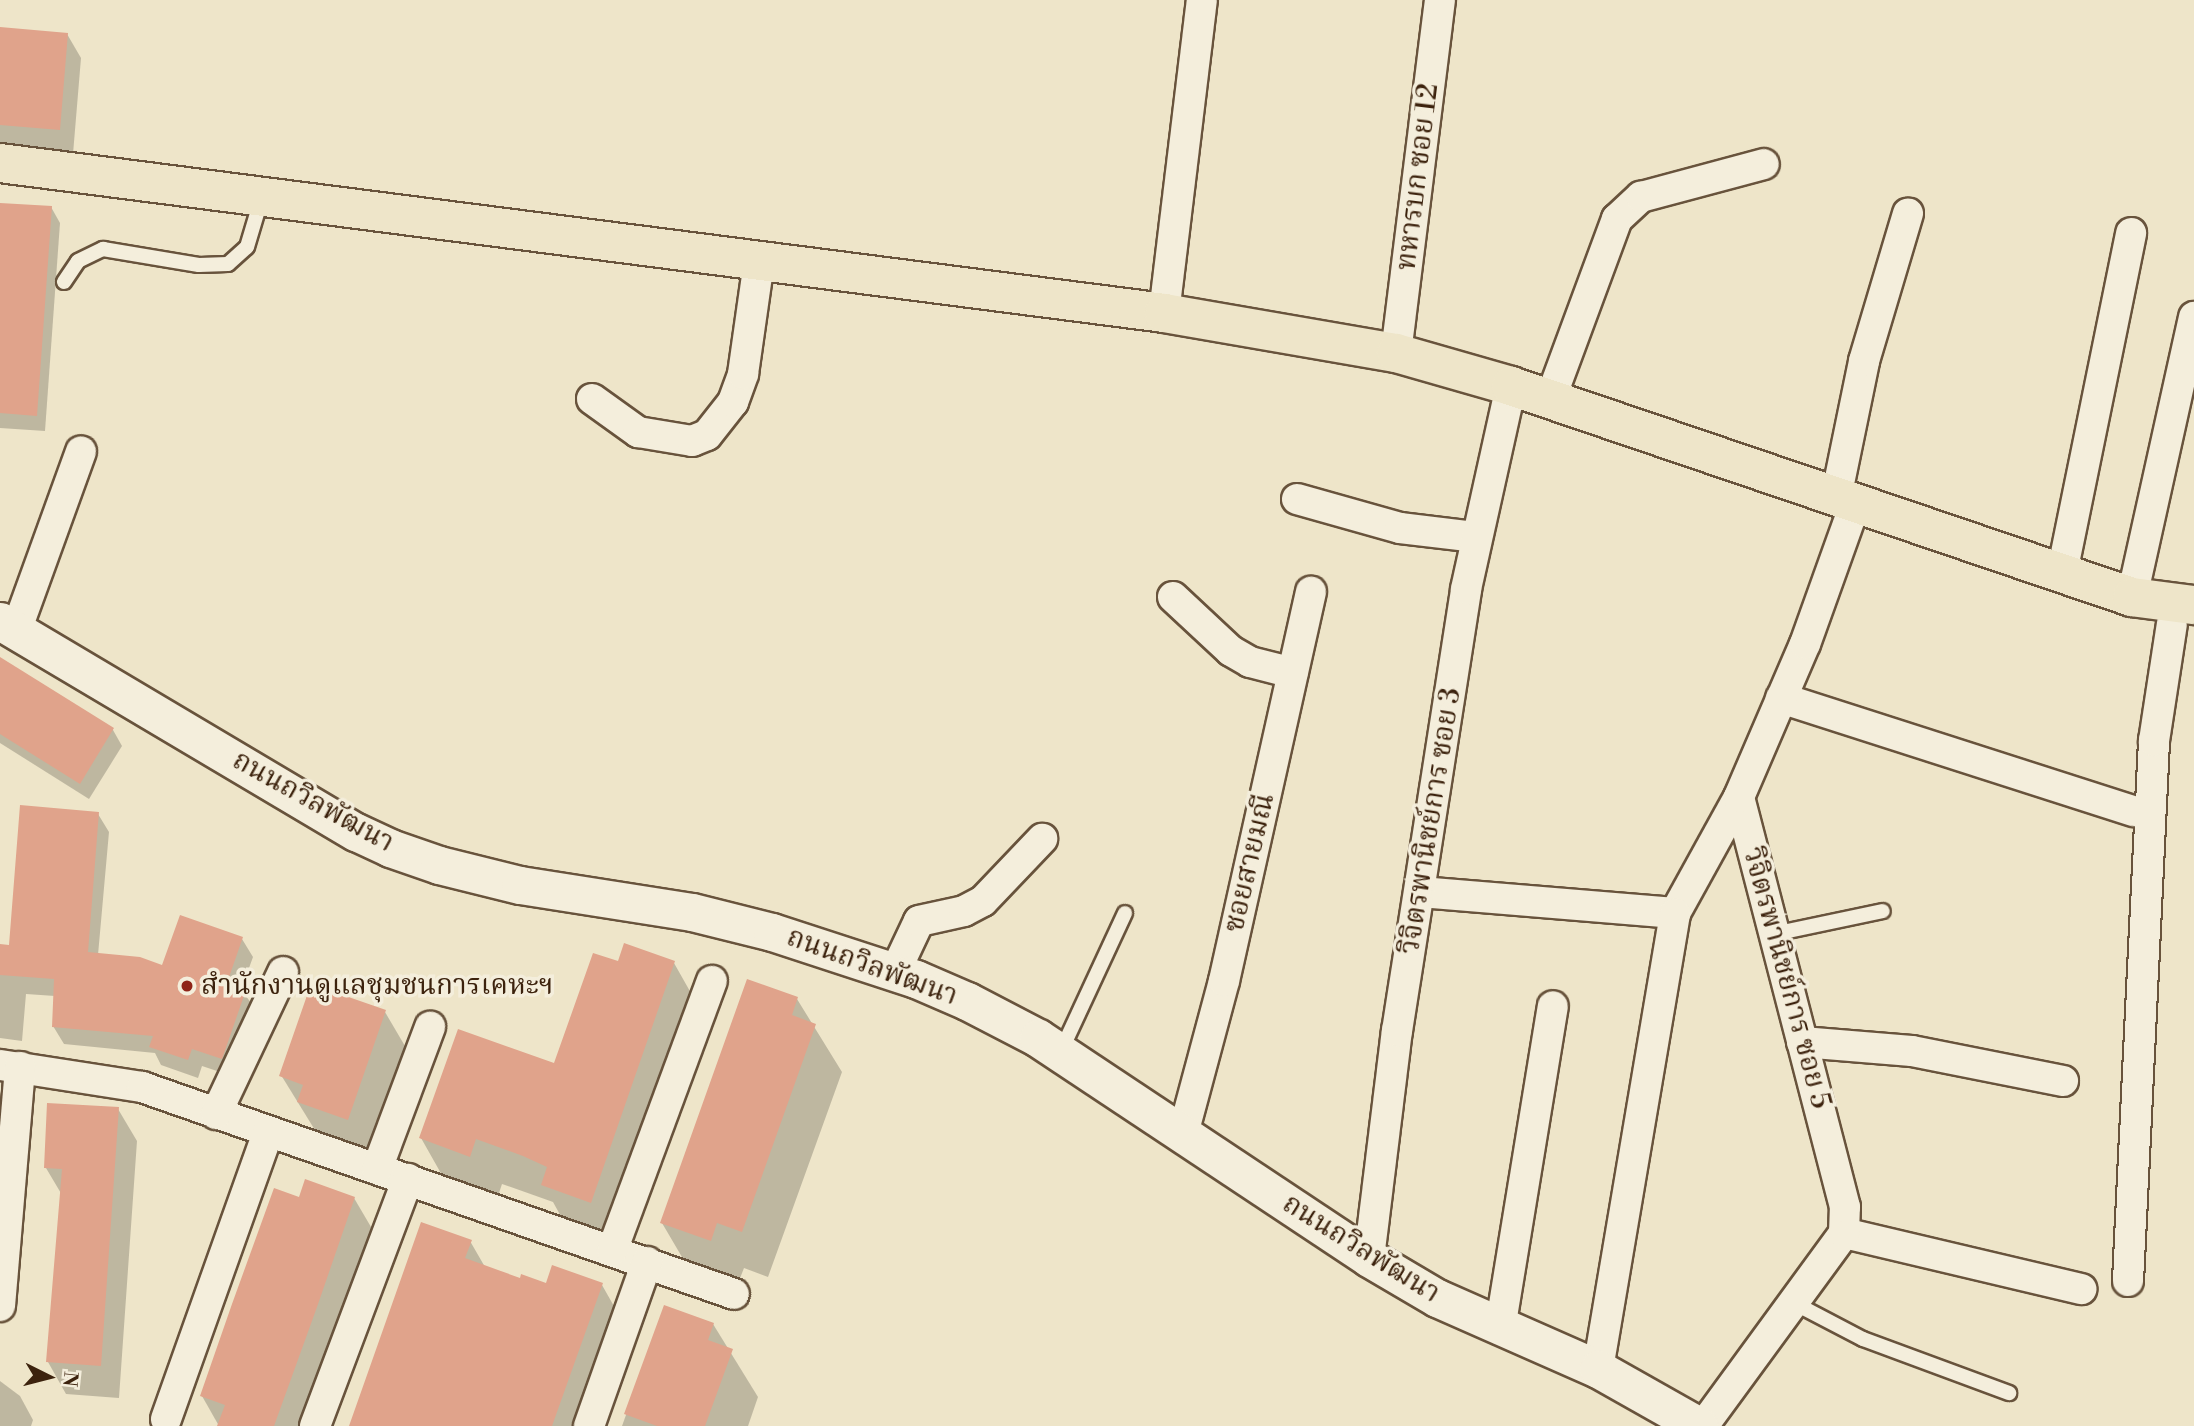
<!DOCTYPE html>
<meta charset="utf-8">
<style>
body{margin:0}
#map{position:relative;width:2194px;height:1426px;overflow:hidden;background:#eee5c9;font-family:"Libre Bodoni","Noto Serif Thai",serif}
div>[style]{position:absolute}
.shadow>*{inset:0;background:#0003}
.building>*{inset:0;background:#e0a38b}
.roads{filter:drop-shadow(2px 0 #68533c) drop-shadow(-2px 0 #68533c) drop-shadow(0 2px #68533c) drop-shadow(0 -2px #68533c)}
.service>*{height:14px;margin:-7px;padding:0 7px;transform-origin:7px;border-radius:7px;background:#f4eedc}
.minor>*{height:30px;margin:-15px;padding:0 15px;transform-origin:15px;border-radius:15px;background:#f4eedc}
.tertiary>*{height:37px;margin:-18.5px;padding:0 18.5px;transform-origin:18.5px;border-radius:18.5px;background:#f4eedc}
.primary>*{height:38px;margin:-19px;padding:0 19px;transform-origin:19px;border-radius:19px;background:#eee5c9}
.dots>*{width:19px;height:19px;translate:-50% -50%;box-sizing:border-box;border:4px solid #f4eedc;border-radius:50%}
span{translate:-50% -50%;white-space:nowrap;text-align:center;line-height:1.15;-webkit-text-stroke:7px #f4eedc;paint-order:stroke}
.street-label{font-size:28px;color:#3c220d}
.poi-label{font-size:28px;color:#3c220d}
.left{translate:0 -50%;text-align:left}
.north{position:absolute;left:14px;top:1342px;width:70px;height:70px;-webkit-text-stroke:5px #f4eedc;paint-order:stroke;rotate:96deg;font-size:19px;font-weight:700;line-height:28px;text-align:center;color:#3c220d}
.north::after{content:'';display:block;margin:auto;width:24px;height:32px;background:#3c220d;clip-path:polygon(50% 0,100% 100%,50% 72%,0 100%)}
</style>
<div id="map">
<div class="shadow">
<div style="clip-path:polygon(0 29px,67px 34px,81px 58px,73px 154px,0 148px)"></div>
<div style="clip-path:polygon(0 204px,51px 207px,60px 223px,45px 431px,0 428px)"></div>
<div style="clip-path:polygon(0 659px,113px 730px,122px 746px,89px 799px,0 743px)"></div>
<div style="clip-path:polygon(98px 814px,109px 832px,98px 955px,163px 967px,242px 939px,253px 957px,241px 990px,256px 1009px,232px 1076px,202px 1066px,198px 1078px,161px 1065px,155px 1053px,64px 1044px,53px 1026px,55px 996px,26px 994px,22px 1041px,0 1038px,0 946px,10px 947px)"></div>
<div style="clip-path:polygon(619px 963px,674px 963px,700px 1009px,618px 1248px,569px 1231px,553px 1202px,502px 1184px,496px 1202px,447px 1184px,421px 1138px,555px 1065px)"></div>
<div style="clip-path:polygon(797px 999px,842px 1072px,768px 1277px,744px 1268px,737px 1286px,689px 1269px,662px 1223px)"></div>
<div style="clip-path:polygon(385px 1012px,412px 1058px,374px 1166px,326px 1148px,281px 1075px)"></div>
<div style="clip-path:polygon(118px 1109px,137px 1141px,119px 1398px,66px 1394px,48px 1362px,62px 1195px,46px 1168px)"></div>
<div style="clip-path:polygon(354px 1198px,381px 1244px,316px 1426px,219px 1426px,202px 1396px,300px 1199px)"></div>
<div style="clip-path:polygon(470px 1241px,485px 1267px,521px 1280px,547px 1285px,602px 1285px,628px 1331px,595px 1426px,350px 1426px)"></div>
<div style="clip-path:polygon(665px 1307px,713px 1324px,758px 1397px,748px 1426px,622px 1426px)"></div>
<div style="clip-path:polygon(0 1381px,20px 1396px,33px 1420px,31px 1426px,0 1426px)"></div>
</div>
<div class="building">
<div style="clip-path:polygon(0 27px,68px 33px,60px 130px,0 125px)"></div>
<div style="clip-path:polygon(0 203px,52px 206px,37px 416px,0 413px)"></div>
<div style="clip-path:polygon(0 657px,114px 728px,80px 784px,0 734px)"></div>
<div style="clip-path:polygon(20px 805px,99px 812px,88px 952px,140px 957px,162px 965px,180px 915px,243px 937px,227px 983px,246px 990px,222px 1059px,192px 1049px,188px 1060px,149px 1047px,153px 1036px,52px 1027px,54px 979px,0 975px,0 944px,9px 945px)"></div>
<div style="clip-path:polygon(624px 943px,675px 961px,591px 1203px,541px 1185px,547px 1167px,523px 1156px,476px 1139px,470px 1157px,419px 1138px,458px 1029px,554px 1063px,593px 953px,618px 961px)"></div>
<div style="clip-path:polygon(747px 979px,798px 997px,792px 1015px,816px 1024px,742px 1232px,717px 1223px,711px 1241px,660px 1223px)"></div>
<div style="clip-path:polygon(311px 984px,386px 1010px,348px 1120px,297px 1102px,303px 1085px,279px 1076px)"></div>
<div style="clip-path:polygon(47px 1103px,119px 1107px,101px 1366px,46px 1362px,62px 1169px,44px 1168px)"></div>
<div style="clip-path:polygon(305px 1179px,355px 1197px,317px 1307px,274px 1426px,217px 1426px,225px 1405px,200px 1396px,232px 1304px,274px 1188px,299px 1197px)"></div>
<div style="clip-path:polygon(421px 1222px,472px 1240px,465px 1258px,520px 1278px,521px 1274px,546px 1283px,552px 1265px,603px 1283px,552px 1426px,349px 1426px)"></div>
<div style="clip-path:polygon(664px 1305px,714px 1323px,708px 1340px,733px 1349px,705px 1426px,657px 1426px,624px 1414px)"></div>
</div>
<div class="roads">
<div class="service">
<div style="left:64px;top:282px;width:25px;rotate:-56deg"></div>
<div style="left:78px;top:261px;width:28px;rotate:-26deg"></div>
<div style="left:103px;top:249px;width:97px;rotate:9.5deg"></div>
<div style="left:199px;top:265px;width:29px;rotate:-2deg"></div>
<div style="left:228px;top:264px;width:25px;rotate:-42deg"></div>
<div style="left:247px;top:247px;width:49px;rotate:-73.4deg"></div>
<div style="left:1774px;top:934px;width:111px;rotate:-11.9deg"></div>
<div style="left:1061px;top:1051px;width:152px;rotate:-65.1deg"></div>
<div style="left:1794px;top:1303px;width:78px;rotate:27.6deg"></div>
<div style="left:1863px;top:1339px;width:156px;rotate:20.3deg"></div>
</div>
<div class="minor">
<div style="left:1164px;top:313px;width:315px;rotate:-83.1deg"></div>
<div style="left:1396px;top:353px;width:356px;rotate:-82.9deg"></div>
<div style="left:592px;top:399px;width:57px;rotate:35.7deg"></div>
<div style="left:638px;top:432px;width:55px;rotate:9.5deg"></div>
<div style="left:692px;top:441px;width:16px;rotate:-22deg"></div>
<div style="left:707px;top:435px;width:42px;rotate:-51.8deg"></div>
<div style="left:733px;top:402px;width:30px;rotate:-70deg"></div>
<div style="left:743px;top:374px;width:113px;rotate:-81.9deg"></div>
<div style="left:1550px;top:400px;width:193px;rotate:-69.7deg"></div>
<div style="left:1617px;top:219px;width:33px;rotate:-43deg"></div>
<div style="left:1641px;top:197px;width:127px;rotate:-15deg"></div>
<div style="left:1836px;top:498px;width:140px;rotate:-78.4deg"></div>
<div style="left:1864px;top:361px;width:154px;rotate:-73.4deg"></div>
<div style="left:1297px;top:499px;width:107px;rotate:15.7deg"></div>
<div style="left:1400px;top:528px;width:77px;rotate:6.8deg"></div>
<div style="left:2062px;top:573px;width:347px;rotate:-78.5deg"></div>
<div style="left:1173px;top:597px;width:79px;rotate:43deg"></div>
<div style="left:1231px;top:651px;width:22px;rotate:30deg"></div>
<div style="left:1250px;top:662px;width:44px;rotate:14.3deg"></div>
<div style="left:2132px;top:597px;width:287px;rotate:-77.5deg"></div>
<div style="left:16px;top:631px;width:191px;rotate:-70.1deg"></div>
<div style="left:1781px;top:698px;width:371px;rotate:17.8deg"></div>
<div style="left:1420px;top:892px;width:256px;rotate:4.7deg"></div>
<div style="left:1675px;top:913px;width:132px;rotate:-61.1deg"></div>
<div style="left:895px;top:972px;width:56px;rotate:-64.8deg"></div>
<div style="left:919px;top:921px;width:46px;rotate:-12.5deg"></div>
<div style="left:964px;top:911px;width:21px;rotate:-28deg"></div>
<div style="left:983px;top:901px;width:86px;rotate:-46.4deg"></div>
<div style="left:1802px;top:1042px;width:110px;rotate:4.7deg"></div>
<div style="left:1912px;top:1051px;width:154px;rotate:11.2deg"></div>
<div style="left:0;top:1065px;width:144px;rotate:8.8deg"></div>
<div style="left:142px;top:1087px;width:627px;rotate:19.27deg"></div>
<div style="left:216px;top:1114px;width:157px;rotate:-64.7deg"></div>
<div style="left:1183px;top:1134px;width:158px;rotate:-75deg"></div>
<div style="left:1224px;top:981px;width:399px;rotate:-77.4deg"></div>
<div style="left:377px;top:1169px;width:152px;rotate:-69.5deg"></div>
<div style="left:1844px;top:1233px;width:244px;rotate:13.3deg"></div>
<div style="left:612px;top:1251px;width:288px;rotate:-69.7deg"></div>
<div style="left:1369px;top:1258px;width:229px;rotate:-83deg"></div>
<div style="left:1397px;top:1031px;width:447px;rotate:-81.1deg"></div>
<div style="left:1466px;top:589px;width:208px;rotate:-77.5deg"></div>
<div style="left:2128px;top:1281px;width:541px;rotate:-87.24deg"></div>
<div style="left:2154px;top:741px;width:118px;rotate:-81.3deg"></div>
<div style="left:0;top:1306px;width:240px;rotate:-85.2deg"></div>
<div style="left:1500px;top:1329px;width:327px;rotate:-80.7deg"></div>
<div style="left:1598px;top:1369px;width:462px;rotate:-80.4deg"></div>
<div style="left:166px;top:1419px;width:304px;rotate:-70.4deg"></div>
<div style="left:315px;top:1426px;width:264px;rotate:-69.4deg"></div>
<div style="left:589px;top:1426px;width:174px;rotate:-70.5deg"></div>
<div style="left:1703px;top:1426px;width:239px;rotate:-53.8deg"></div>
<div style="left:1844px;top:1233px;width:26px;rotate:-88deg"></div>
<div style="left:1845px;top:1207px;width:423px;rotate:-104.5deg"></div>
<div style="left:1739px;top:797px;width:167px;rotate:-66.7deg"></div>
<div style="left:1805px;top:644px;width:149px;rotate:-70.3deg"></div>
</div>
<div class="tertiary">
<div style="left:0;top:621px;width:414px;rotate:30.7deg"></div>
<div style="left:356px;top:832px;width:38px;rotate:25deg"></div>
<div style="left:390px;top:848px;width:52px;rotate:19.1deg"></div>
<div style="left:439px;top:865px;width:83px;rotate:13.9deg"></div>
<div style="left:520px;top:885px;width:174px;rotate:8.9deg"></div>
<div style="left:692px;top:912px;width:82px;rotate:14deg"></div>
<div style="left:772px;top:932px;width:151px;rotate:18.1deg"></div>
<div style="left:916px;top:979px;width:56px;rotate:23.3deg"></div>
<div style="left:967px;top:1001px;width:80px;rotate:27.5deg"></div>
<div style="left:1038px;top:1038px;width:397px;rotate:33.6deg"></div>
<div style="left:1369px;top:1258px;width:79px;rotate:30.5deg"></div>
<div style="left:1437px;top:1298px;width:176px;rotate:23.8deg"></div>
<div style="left:1598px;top:1369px;width:116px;rotate:29.4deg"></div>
</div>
<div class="primary">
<div style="left:0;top:163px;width:1174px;rotate:7.34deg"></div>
<div style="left:1164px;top:313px;width:235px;rotate:9.8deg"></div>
<div style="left:1396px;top:353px;width:120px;rotate:16deg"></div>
<div style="left:1511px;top:386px;width:656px;rotate:18.77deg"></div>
<div style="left:2132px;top:597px;width:63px;rotate:7.4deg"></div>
</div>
</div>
<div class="dots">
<div style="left:187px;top:986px;background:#8f2418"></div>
</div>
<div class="street-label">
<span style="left:1418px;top:177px;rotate:-83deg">ทหารบก ซอย 12</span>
<span style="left:313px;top:802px;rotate:29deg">ถนนถวิลพัฒนา</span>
<span style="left:1431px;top:821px;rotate:-81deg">วิจิตรพานิชย์การ ซอย 3</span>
<span style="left:1250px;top:863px;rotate:-77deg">ซอยสายมณี</span>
<span style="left:872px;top:967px;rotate:20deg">ถนนถวิลพัฒนา</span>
<span style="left:1786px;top:978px;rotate:75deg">วิจิตรพานิชย์การ ซอย 5</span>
<span style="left:1361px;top:1249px;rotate:32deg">ถนนถวิลพัฒนา</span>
</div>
<div class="poi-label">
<span class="left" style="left:201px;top:986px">สำนักงานดูแลชุมชนการเคหะฯ</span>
</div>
<div class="north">N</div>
</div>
